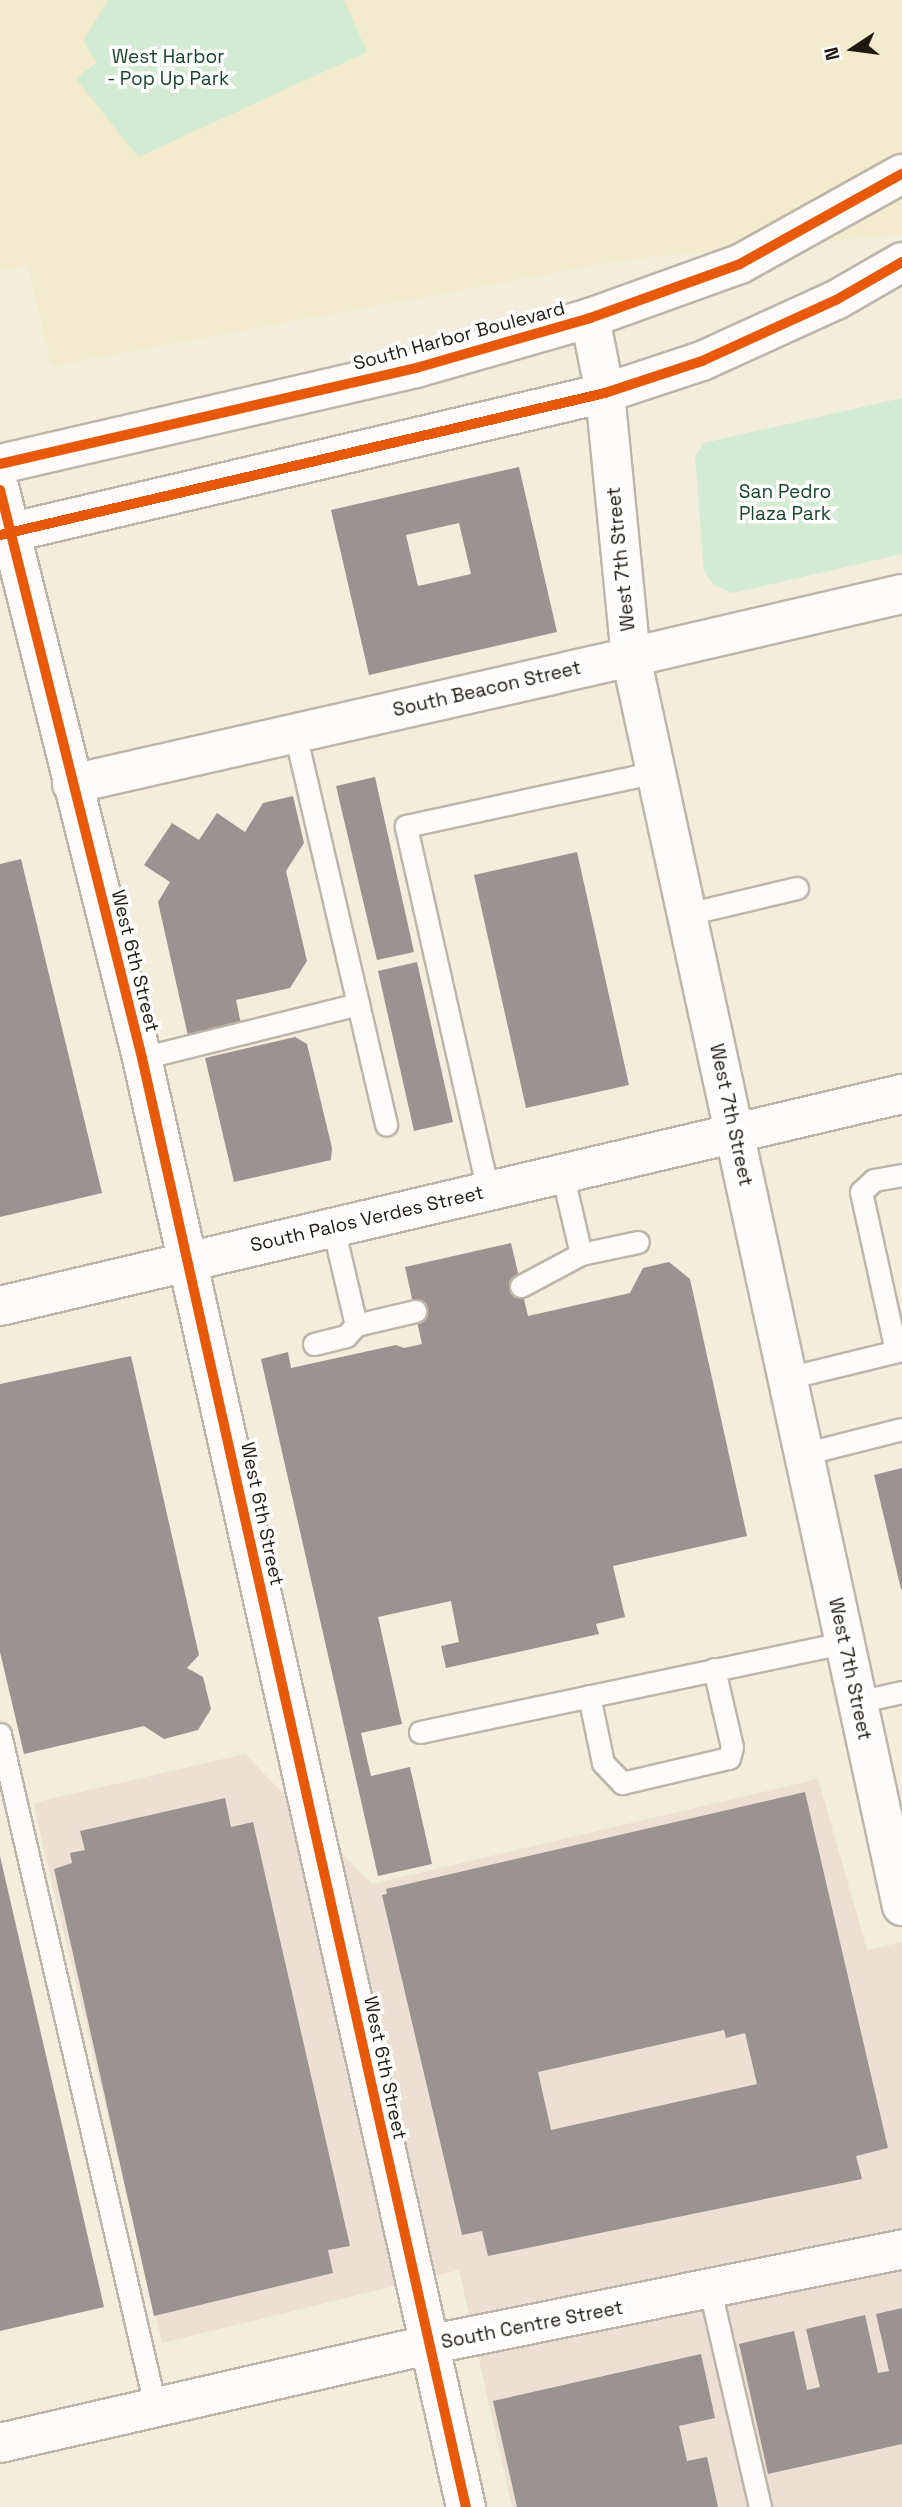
<!DOCTYPE html>
<style>
body{margin:0}
#map{position:relative;width:902px;height:2507px;overflow:hidden;background:#f3eddc;font-family:"Space Grotesk",sans-serif}
div>[style]{position:absolute}
.commercial>*{inset:0;background:#eddfd1}
.built>*{inset:0;background:#f4eace}
.green>*{inset:0;background:#d2ebd2}
.building>*{inset:0;background:#9d9292}
.roads{filter:drop-shadow(2px 0 #bbb6a9) drop-shadow(-2px 0 #bbb6a9) drop-shadow(0 2px #bbb6a9) drop-shadow(0 -2px #bbb6a9)}
.lane>*{height:21px;margin:-10.5px;padding:0 10.5px;transform-origin:10.5px;border-radius:10.5px;background:#fdfcfa}
.street>*{height:38px;margin:-19px;padding:0 19px;transform-origin:19px;border-radius:19px;background:#fdfcfa}
.secondary>*{height:38px;margin:-19px;padding:0 19px;transform-origin:19px;border-radius:19px;background:#fdfcfa}
.cycleway>*{height:10px;margin:-5px;padding:0 5px;transform-origin:5px;border-radius:5px;background:#e8590c}
span{translate:-50% -50%;white-space:nowrap;text-align:center;line-height:1.15;-webkit-text-stroke:7px #fff;paint-order:stroke}
.park-label{font-size:19px;color:#18452d}
.street-label{font-size:19px;color:#1e1a0f}
.north{position:absolute;left:818px;top:14px;width:70px;height:70px;-webkit-text-stroke:5px #fff;paint-order:stroke;rotate:257deg;font-size:19px;font-weight:700;line-height:28px;text-align:center;color:#1e1a0f}
.north::after{content:'';display:block;margin:auto;width:24px;height:32px;background:#1e1a0f;clip-path:polygon(50% 0,100% 100%,50% 72%,0 100%)}
</style>
<div id="map">
<div class="commercial">
<div style="clip-path:polygon(245px 1754px,372px 1884px,818px 1779px,867px 1950px,902px 1942px,902px 2507px,512px 2507px,459px 2270px,162px 2343px,33px 1803px)"></div>
</div>
<div class="built">
<div style="clip-path:polygon(0 0,902px 0,902px 234px,628px 259px,51px 366px,28px 265px,0 271px)"></div>
</div>
<div class="green">
<div style="clip-path:polygon(108px 0,344px 0,367px 52px,138px 157px,76px 79px,97px 62px,83px 41px)"></div>
<div style="clip-path:polygon(902px 398px,902px 554px,733px 593px,714px 585px,704px 571px,695px 456px,704px 443px)"></div>
</div>
<div class="building">
<div style="clip-path:polygon(evenodd,519px 467px,557px 632px,369px 675px,331px 510px,519px 467px,459px 523px,471px 574px,418px 586px,406px 535px,459px 523px)"></div>
<div style="clip-path:polygon(375px 777px,414px 952px,377px 960px,336px 786px)"></div>
<div style="clip-path:polygon(293px 796px,304px 843px,286px 871px,307px 961px,290px 988px,236px 1000px,241px 1024px,188px 1036px,158px 902px,170px 882px,144px 865px,172px 823px,199px 840px,217px 813px,245px 832px,263px 803px)"></div>
<div style="clip-path:polygon(577px 852px,629px 1085px,526px 1108px,474px 875px)"></div>
<div style="clip-path:polygon(21px 859px,102px 1193px,0 1217px,0 864px)"></div>
<div style="clip-path:polygon(417px 962px,453px 1122px,414px 1131px,378px 971px)"></div>
<div style="clip-path:polygon(295px 1037px,307px 1044px,332px 1148px,331px 1160px,234px 1182px,205px 1058px)"></div>
<div style="clip-path:polygon(511px 1243px,528px 1316px,630px 1293px,643px 1268px,669px 1262px,690px 1279px,747px 1536px,613px 1566px,625px 1617px,596px 1624px,599px 1634px,446px 1668px,441px 1646px,459px 1642px,451px 1601px,378px 1617px,402px 1724px,361px 1733px,371px 1776px,410px 1767px,432px 1864px,378px 1876px,261px 1359px,288px 1352px,291px 1368px,396px 1345px,404px 1348px,422px 1344px,405px 1267px)"></div>
<div style="clip-path:polygon(131px 1356px,199px 1655px,187px 1668px,203px 1677px,211px 1709px,198px 1730px,164px 1739px,144px 1726px,24px 1754px,0 1652px,0 1384px)"></div>
<div style="clip-path:polygon(902px 1468px,902px 1589px,901px 1589px,874px 1475px)"></div>
<div style="clip-path:polygon(evenodd,805px 1792px,888px 2148px,856px 2156px,862px 2179px,488px 2256px,482px 2231px,462px 2235px,382px 1895px,387px 1894px,386px 1889px,805px 1792px,724px 2030px,726px 2038px,745px 2033px,757px 2084px,551px 2130px,538px 2072px,724px 2030px)"></div>
<div style="clip-path:polygon(225px 1798px,231px 1827px,253px 1822px,350px 2246px,328px 2250px,333px 2273px,154px 2316px,54px 1869px,72px 1863px,70px 1853px,85px 1850px,80px 1831px)"></div>
<div style="clip-path:polygon(0 1856px,104px 2307px,0 2331px)"></div>
<div style="clip-path:polygon(902px 2308px,902px 2444px,768px 2474px,739px 2344px,794px 2331px,807px 2390px,820px 2387px,806px 2329px,865px 2315px,878px 2373px,889px 2371px,876px 2314px)"></div>
<div style="clip-path:polygon(701px 2354px,715px 2418px,679px 2426px,687px 2461px,707px 2457px,718px 2507px,517px 2507px,493px 2401px)"></div>
</div>
<div class="roads">
<div class="lane">
<div style="left:295px;top:733px;width:402px;rotate:76.9deg"></div>
<div style="left:687px;top:914px;width:113px;rotate:-13.3deg"></div>
<div style="left:142px;top:1058px;width:223px;rotate:-14deg"></div>
<div style="left:562px;top:1173px;width:83px;rotate:76.8deg"></div>
<div style="left:488px;top:1191px;width:374px;rotate:-102.7deg"></div>
<div style="left:406px;top:826px;width:256px;rotate:-12.2deg"></div>
<div style="left:333px;top:1227px;width:101px;rotate:76.8deg"></div>
<div style="left:521px;top:1286px;width:68px;rotate:-28.1deg"></div>
<div style="left:581px;top:1254px;width:58px;rotate:-11.9deg"></div>
<div style="left:314px;top:1344px;width:33px;rotate:-14deg"></div>
<div style="left:346px;top:1336px;width:15px;rotate:-48deg"></div>
<div style="left:356px;top:1325px;width:61px;rotate:-13.3deg"></div>
<div style="left:896px;top:1351px;width:163px;rotate:-102.4deg"></div>
<div style="left:861px;top:1192px;width:18px;rotate:-43deg"></div>
<div style="left:874px;top:1180px;width:28px;rotate:-10deg"></div>
<div style="left:787px;top:1378px;width:118px;rotate:-13.7deg"></div>
<div style="left:803px;top:1454px;width:102px;rotate:-14.2deg"></div>
<div style="left:589px;top:1696px;width:68px;rotate:78.2deg"></div>
<div style="left:603px;top:1763px;width:28px;rotate:46deg"></div>
<div style="left:622px;top:1783px;width:110px;rotate:-13.2deg"></div>
<div style="left:729px;top:1758px;width:11px;rotate:-75deg"></div>
<div style="left:732px;top:1747px;width:80px;rotate:-103deg"></div>
<div style="left:857px;top:1702px;width:46px;rotate:-12.5deg"></div>
<div style="left:420px;top:1732px;width:433px;rotate:-11.9deg"></div>
<div style="left:0;top:1734px;width:690px;rotate:77.01deg"></div>
<div style="left:710px;top:2290px;width:223px;rotate:77deg"></div>
</div>
<div class="street">
<div style="left:72px;top:784px;width:573px;rotate:-12.8deg"></div>
<div style="left:0;top:1306px;width:927px;rotate:-13.23deg"></div>
<div style="left:0;top:2443px;width:439px;rotate:-12.9deg"></div>
<div style="left:428px;top:2345px;width:484px;rotate:-11.4deg"></div>
</div>
<div class="secondary">
<div style="left:590px;top:318px;width:76px;rotate:78.7deg"></div>
<div style="left:605px;top:393px;width:265px;rotate:84.4deg"></div>
<div style="left:631px;top:657px;width:1278px;rotate:77.76deg"></div>
<div style="left:0;top:464px;width:427px;rotate:-13deg"></div>
<div style="left:416px;top:368px;width:181px;rotate:-16deg"></div>
<div style="left:590px;top:318px;width:159px;rotate:-19.8deg"></div>
<div style="left:740px;top:264px;width:185px;rotate:-29.1deg"></div>
<div style="left:0;top:490px;width:585px;rotate:75.96deg"></div>
<div style="left:142px;top:1058px;width:1485px;rotate:77.4deg"></div>
<div style="left:0;top:535px;width:621px;rotate:-13.21deg"></div>
<div style="left:605px;top:393px;width:102px;rotate:-18.3deg"></div>
<div style="left:702px;top:361px;width:147px;rotate:-24.5deg"></div>
<div style="left:836px;top:300px;width:76px;rotate:-29.9deg"></div>
<div style="left:631px;top:657px;width:278px;rotate:-13.1deg"></div>
</div>
</div>
<div class="cycleway">
<div style="left:0;top:464px;width:427px;rotate:-13deg"></div>
<div style="left:416px;top:368px;width:181px;rotate:-16deg"></div>
<div style="left:590px;top:318px;width:159px;rotate:-19.8deg"></div>
<div style="left:740px;top:264px;width:185px;rotate:-29.1deg"></div>
<div style="left:0;top:490px;width:585px;rotate:75.96deg"></div>
<div style="left:142px;top:1058px;width:1485px;rotate:77.4deg"></div>
<div style="left:0;top:535px;width:621px;rotate:-13.21deg"></div>
<div style="left:605px;top:393px;width:102px;rotate:-18.3deg"></div>
<div style="left:702px;top:361px;width:147px;rotate:-24.5deg"></div>
<div style="left:836px;top:300px;width:76px;rotate:-29.9deg"></div>
</div>
<div class="park-label">
<span style="left:168px;top:68px">West Harbor<br>- Pop Up Park</span>
<span style="left:785px;top:503px">San Pedro<br>Plaza Park</span>
</div>
<div class="street-label">
<span style="left:459px;top:336px;rotate:-15deg">South Harbor Boulevard</span>
<span style="left:621px;top:559px;rotate:-96deg">West 7th Street</span>
<span style="left:487px;top:689px;rotate:-13deg">South Beacon Street</span>
<span style="left:135px;top:961px;rotate:76deg">West 6th Street</span>
<span style="left:731px;top:1115px;rotate:78deg">West 7th Street</span>
<span style="left:367px;top:1219px;rotate:-13deg">South Palos Verdes Street</span>
<span style="left:262px;top:1514px;rotate:78deg">West 6th Street</span>
<span style="left:850px;top:1669px;rotate:78deg">West 7th Street</span>
<span style="left:385px;top:2068px;rotate:78deg">West 6th Street</span>
<span style="left:532px;top:2325px;rotate:-11deg">South Centre Street</span>
</div>
<div class="north">N</div>
</div>
